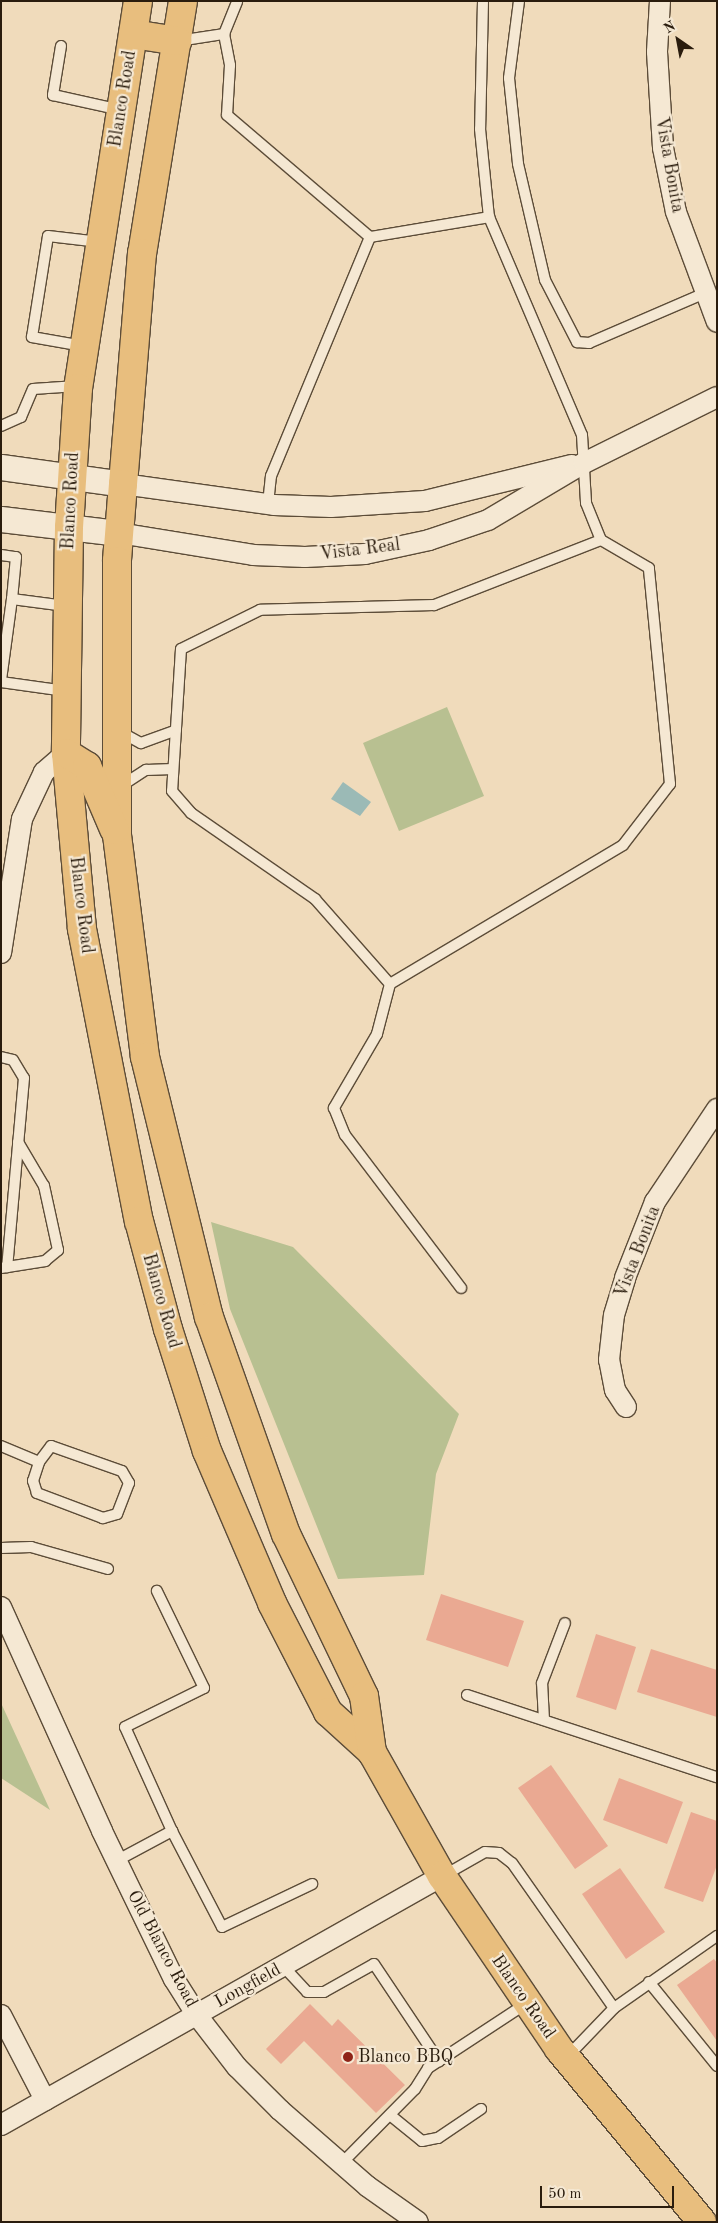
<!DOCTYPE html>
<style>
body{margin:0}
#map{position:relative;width:718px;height:2223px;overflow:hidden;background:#f0dbbb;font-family:"Old Standard TT",serif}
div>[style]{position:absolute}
.green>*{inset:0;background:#b8c091}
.water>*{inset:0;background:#9bbab6}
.building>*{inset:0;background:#eaa992}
.roads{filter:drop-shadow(1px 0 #5c4c38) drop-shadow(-1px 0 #5c4c38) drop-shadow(0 1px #5c4c38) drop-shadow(0 -1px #5c4c38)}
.service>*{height:10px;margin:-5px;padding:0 5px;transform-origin:5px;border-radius:5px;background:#f5e8d3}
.minor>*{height:20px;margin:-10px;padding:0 10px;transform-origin:10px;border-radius:10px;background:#f5e8d3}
.tertiary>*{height:25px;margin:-12.5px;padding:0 12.5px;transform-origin:12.5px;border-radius:12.5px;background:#f5e8d3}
.primary>*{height:28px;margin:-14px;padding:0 14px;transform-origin:14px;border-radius:14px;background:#e8be7e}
.dots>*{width:14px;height:14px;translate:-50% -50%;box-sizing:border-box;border:2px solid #f5e8d3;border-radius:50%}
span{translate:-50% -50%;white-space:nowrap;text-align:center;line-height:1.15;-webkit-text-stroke:4.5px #f5e8d3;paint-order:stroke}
.street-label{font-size:18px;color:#2a1c0d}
.poi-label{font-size:18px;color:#2a1c0d}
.left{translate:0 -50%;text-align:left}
.frame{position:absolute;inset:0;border:2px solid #2a1c0d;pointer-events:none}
.north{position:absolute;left:653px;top:15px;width:50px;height:50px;-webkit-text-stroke:4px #f5e8d3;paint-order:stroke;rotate:327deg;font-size:14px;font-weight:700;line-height:20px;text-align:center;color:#2a1c0d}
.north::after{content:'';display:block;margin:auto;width:18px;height:22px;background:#2a1c0d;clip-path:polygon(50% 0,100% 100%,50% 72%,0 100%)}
.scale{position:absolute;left:540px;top:2186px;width:134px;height:22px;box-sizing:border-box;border:2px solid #2a1c0d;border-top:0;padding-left:6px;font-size:15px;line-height:18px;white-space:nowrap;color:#2a1c0d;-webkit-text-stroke:4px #f5e8d3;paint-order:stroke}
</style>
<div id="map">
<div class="green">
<div style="clip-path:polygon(447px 707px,484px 796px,399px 831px,363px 743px)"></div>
<div style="clip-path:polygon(211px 1222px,293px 1247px,459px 1414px,436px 1474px,424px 1575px,338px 1579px,230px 1309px)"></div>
<div style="clip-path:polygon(1px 1703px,50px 1810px,1px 1778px)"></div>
</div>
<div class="water">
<div style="clip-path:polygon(343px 782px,371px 802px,360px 816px,331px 799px)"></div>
</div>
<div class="building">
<div style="clip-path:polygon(441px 1594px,524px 1621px,508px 1667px,426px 1640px)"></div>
<div style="clip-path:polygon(596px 1634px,636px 1647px,616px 1710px,576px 1697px)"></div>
<div style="clip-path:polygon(651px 1649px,717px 1670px,717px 1717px,637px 1692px)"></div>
<div style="clip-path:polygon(551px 1765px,608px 1846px,575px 1869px,518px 1788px)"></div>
<div style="clip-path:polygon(619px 1778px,683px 1802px,667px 1844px,603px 1820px)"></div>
<div style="clip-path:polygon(691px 1812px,717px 1821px,717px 1865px,703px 1902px,664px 1888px)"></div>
<div style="clip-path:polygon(620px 1868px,665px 1932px,626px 1959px,582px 1894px)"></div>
<div style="clip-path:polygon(714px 1959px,717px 1963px,717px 2041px,677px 1985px)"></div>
<div style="clip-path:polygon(310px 2004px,332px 2026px,338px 2019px,405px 2085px,376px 2113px,304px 2041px,281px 2064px,266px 2049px)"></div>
</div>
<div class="roads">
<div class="service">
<div style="left:483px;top:1px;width:128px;rotate:91.3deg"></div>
<div style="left:480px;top:129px;width:88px;rotate:84.2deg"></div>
<div style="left:519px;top:1px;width:78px;rotate:97.4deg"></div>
<div style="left:509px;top:78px;width:86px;rotate:84deg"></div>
<div style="left:518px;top:164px;width:119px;rotate:76.9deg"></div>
<div style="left:545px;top:280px;width:70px;rotate:62.7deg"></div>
<div style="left:577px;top:342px;width:12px;rotate:5deg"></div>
<div style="left:589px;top:343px;width:126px;rotate:-23.3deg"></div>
<div style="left:224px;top:34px;width:35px;rotate:-68deg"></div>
<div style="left:178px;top:41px;width:47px;rotate:-8.7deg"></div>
<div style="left:224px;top:34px;width:32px;rotate:79deg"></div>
<div style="left:230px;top:65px;width:50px;rotate:93.4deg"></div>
<div style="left:227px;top:115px;width:188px;rotate:40.5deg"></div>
<div style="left:61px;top:46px;width:50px;rotate:99.3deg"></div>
<div style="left:53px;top:95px;width:70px;rotate:12.4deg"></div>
<div style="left:83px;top:346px;width:52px;rotate:-170deg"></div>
<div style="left:32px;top:337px;width:102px;rotate:-81deg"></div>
<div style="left:48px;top:236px;width:52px;rotate:6.6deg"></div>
<div style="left:1px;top:426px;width:22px;rotate:-24deg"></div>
<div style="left:21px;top:417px;width:30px;rotate:-67deg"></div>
<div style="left:33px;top:389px;width:44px;rotate:-3.9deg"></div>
<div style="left:268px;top:504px;width:28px;rotate:-84deg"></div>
<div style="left:271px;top:476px;width:259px;rotate:-67.5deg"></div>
<div style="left:370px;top:237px;width:121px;rotate:-9.5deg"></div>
<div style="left:489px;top:217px;width:237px;rotate:66.9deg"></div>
<div style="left:582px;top:435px;width:68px;rotate:86.6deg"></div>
<div style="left:586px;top:503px;width:40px;rotate:68deg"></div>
<div style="left:601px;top:540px;width:179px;rotate:158.7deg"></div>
<div style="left:434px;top:605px;width:174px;rotate:178.4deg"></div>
<div style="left:260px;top:610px;width:88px;rotate:153.7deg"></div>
<div style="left:181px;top:649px;width:142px;rotate:93.6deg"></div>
<div style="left:172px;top:791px;width:29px;rotate:49deg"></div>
<div style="left:191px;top:813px;width:151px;rotate:34.7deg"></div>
<div style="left:315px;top:899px;width:113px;rotate:48.6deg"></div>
<div style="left:390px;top:984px;width:52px;rotate:104.6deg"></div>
<div style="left:377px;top:1034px;width:86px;rotate:120.2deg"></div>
<div style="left:334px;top:1108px;width:29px;rotate:68deg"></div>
<div style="left:345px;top:1135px;width:192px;rotate:52.8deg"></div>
<div style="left:1px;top:555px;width:15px;rotate:8deg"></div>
<div style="left:16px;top:557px;width:42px;rotate:95.4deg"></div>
<div style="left:1px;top:680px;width:82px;rotate:-82.3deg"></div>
<div style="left:12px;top:599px;width:54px;rotate:7.4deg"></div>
<div style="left:1px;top:682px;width:65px;rotate:8deg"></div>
<div style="left:119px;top:731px;width:25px;rotate:29deg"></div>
<div style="left:141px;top:743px;width:37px;rotate:-20deg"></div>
<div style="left:121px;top:786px;width:30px;rotate:-33deg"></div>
<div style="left:146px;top:770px;width:27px;rotate:-2deg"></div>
<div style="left:390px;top:984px;width:271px;rotate:-30.8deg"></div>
<div style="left:623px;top:845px;width:77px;rotate:-52.4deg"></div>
<div style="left:670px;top:784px;width:217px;rotate:-95.6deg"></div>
<div style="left:649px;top:568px;width:56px;rotate:-149.7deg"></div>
<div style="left:1px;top:1057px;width:12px;rotate:14deg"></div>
<div style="left:13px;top:1060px;width:21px;rotate:59deg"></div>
<div style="left:24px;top:1078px;width:190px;rotate:95.1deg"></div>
<div style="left:1px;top:1268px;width:45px;rotate:-9deg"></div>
<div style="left:45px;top:1261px;width:17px;rotate:-40deg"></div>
<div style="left:58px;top:1250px;width:66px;rotate:-102.3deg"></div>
<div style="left:44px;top:1186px;width:51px;rotate:-120.6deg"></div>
<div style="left:1px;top:1446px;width:41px;rotate:22.8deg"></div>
<div style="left:51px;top:1446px;width:75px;rotate:19.4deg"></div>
<div style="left:122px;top:1471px;width:14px;rotate:60deg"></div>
<div style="left:129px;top:1483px;width:33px;rotate:111deg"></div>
<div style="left:117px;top:1514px;width:15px;rotate:164deg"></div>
<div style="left:103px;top:1518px;width:71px;rotate:-159.3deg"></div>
<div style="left:37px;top:1493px;width:13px;rotate:-108deg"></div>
<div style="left:33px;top:1481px;width:20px;rotate:-72deg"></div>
<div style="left:39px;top:1462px;width:20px;rotate:-53deg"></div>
<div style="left:1px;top:1548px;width:30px;rotate:-2deg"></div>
<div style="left:31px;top:1547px;width:80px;rotate:15.9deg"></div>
<div style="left:467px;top:1695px;width:263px;rotate:18.2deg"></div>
<div style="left:544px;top:1720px;width:37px;rotate:-93deg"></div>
<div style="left:542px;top:1683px;width:64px;rotate:-69deg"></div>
<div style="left:172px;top:1831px;width:108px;rotate:62.5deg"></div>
<div style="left:222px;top:1927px;width:100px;rotate:-25.5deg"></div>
<div style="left:116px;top:1861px;width:64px;rotate:-28.2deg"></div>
<div style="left:172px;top:1831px;width:114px;rotate:-114.3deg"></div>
<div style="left:125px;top:1727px;width:88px;rotate:-26.3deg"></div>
<div style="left:204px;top:1688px;width:108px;rotate:-115.9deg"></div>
<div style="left:443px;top:1876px;width:48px;rotate:-29.7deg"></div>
<div style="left:485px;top:1852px;width:14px;rotate:4deg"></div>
<div style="left:499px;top:1853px;width:16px;rotate:38deg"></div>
<div style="left:512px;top:1863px;width:177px;rotate:54.9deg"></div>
<div style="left:283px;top:1966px;width:35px;rotate:47deg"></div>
<div style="left:307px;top:1992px;width:17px"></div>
<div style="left:324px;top:1992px;width:57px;rotate:-29.2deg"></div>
<div style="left:374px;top:1964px;width:117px;rotate:56.2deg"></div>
<div style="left:649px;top:1982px;width:108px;rotate:51deg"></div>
<div style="left:567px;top:2057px;width:68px;rotate:-46.2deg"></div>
<div style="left:614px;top:2008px;width:126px;rotate:-35deg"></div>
<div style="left:390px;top:2115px;width:41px;rotate:39.1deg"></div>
<div style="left:422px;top:2141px;width:16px;rotate:-11deg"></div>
<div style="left:438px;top:2138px;width:52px;rotate:-34deg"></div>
<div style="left:341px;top:2164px;width:105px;rotate:-45.4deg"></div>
<div style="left:415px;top:2089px;width:25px;rotate:-58deg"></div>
<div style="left:428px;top:2068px;width:118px;rotate:-33.3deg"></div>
</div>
<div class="minor">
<div style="left:660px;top:1px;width:51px;rotate:93.4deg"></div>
<div style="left:657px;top:52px;width:96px;rotate:86.4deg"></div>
<div style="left:663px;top:148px;width:65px;rotate:78.5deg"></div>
<div style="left:676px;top:212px;width:117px;rotate:69.6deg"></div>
<div style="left:123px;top:484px;width:152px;rotate:7.9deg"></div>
<div style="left:274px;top:505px;width:57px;rotate:2deg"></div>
<div style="left:331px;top:507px;width:94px;rotate:-3.7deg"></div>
<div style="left:425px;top:501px;width:151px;rotate:-13.8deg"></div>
<div style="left:119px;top:533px;width:136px;rotate:9.3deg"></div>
<div style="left:253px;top:555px;width:52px;rotate:2.2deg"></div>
<div style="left:305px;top:557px;width:60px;rotate:-2.9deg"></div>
<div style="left:365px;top:554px;width:66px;rotate:-12.3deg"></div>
<div style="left:429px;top:540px;width:62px;rotate:-18.7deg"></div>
<div style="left:488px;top:520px;width:112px;rotate:-30.7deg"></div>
<div style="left:584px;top:463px;width:148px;rotate:-26.4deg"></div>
<div style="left:1px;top:953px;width:136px;rotate:-81.1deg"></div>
<div style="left:22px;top:819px;width:52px;rotate:-64.9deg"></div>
<div style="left:44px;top:772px;width:29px;rotate:-41deg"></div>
<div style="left:626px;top:1407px;width:20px;rotate:-123deg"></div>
<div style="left:615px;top:1390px;width:31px;rotate:-101deg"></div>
<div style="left:609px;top:1360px;width:45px;rotate:-83.7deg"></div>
<div style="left:614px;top:1315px;width:39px;rotate:-73deg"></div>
<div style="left:625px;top:1278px;width:82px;rotate:-68.5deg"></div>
<div style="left:655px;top:1202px;width:112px;rotate:-56.3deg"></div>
<div style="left:1px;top:1607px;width:246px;rotate:65.7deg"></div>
<div style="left:102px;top:1831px;width:165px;rotate:64.1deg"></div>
<div style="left:174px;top:1979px;width:41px;rotate:57.8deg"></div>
<div style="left:196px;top:2014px;width:67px;rotate:52.3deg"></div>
<div style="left:237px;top:2067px;width:61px;rotate:45deg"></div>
<div style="left:280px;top:2110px;width:116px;rotate:41.1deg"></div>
<div style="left:367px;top:2186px;width:62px;rotate:35.2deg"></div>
<div style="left:1px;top:2015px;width:96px;rotate:62.6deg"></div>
<div style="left:1px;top:2125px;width:506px;rotate:-29.45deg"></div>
</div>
<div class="tertiary">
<div style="left:1px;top:467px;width:123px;rotate:7.9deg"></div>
<div style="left:1px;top:519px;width:119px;rotate:6.8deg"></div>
</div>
<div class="primary">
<div style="left:138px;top:1px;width:392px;rotate:98.8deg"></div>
<div style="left:78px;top:388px;width:139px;rotate:93.7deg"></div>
<div style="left:69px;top:527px;width:226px;rotate:90.8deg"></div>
<div style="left:66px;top:753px;width:177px;rotate:84.8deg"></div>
<div style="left:82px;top:929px;width:298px;rotate:79deg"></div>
<div style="left:139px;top:1221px;width:112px;rotate:75deg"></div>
<div style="left:168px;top:1329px;width:128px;rotate:72.3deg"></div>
<div style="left:207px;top:1451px;width:165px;rotate:66.8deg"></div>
<div style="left:272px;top:1603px;width:123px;rotate:62.8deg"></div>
<div style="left:328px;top:1712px;width:59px;rotate:42.3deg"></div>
<div style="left:372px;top:1752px;width:142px;rotate:60.6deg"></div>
<div style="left:442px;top:1876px;width:209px;rotate:55.9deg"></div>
<div style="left:559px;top:2049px;width:224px;rotate:50.4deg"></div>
<div style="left:183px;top:1px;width:255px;rotate:99.2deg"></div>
<div style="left:142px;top:253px;width:232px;rotate:94.7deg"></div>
<div style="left:123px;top:484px;width:77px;rotate:94.5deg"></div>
<div style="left:117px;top:561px;width:274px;rotate:90deg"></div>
<div style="left:117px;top:835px;width:224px;rotate:82.8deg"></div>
<div style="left:145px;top:1057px;width:268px;rotate:76.2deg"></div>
<div style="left:209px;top:1317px;width:230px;rotate:70.5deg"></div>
<div style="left:286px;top:1534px;width:180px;rotate:64.3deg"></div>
<div style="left:364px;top:1696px;width:57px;rotate:81.9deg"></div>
<div style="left:133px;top:34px;width:45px;rotate:9deg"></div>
<div style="left:66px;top:753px;width:25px;rotate:32deg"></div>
<div style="left:87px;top:766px;width:69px;rotate:66.8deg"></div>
</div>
</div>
<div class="dots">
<div style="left:348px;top:2057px;background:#8f2418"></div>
</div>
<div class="street-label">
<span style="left:123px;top:99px;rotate:-81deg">Blanco Road</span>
<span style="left:669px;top:165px;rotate:80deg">Vista Bonita</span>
<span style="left:71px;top:501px;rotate:-87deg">Blanco Road</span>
<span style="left:360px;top:550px;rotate:-7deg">Vista Real</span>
<span style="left:81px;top:905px;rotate:83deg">Blanco Road</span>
<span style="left:638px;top:1252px;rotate:-69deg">Vista Bonita</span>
<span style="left:161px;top:1301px;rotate:74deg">Blanco Road</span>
<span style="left:162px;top:1949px;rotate:62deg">Old Blanco Road</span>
<span style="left:248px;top:1986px;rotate:-29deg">Longfield</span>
<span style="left:523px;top:1997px;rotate:55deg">Blanco Road</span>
</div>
<div class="poi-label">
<span class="left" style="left:358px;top:2057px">Blanco BBQ</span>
</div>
<div class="frame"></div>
<div class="north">N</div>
<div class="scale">50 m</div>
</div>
